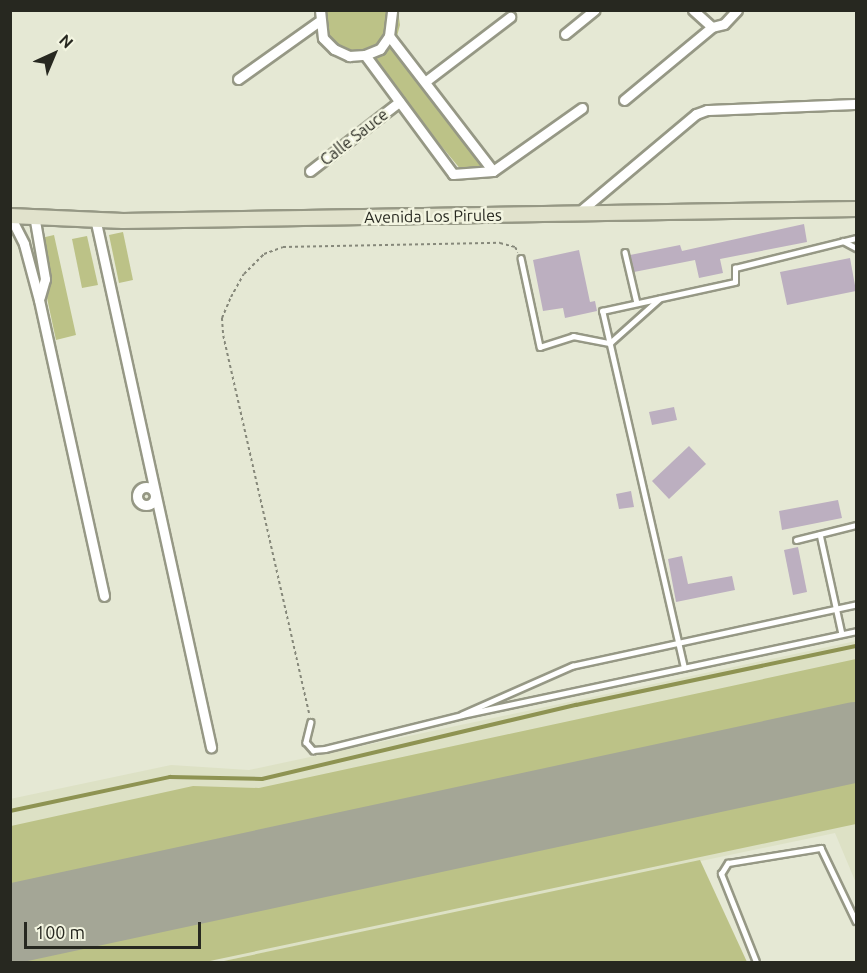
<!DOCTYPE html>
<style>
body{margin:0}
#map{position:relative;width:867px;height:973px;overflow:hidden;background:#e5e8d4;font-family:Ubuntu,sans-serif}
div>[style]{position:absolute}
.built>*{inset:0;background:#dde1c5}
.green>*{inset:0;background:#bcc287}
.stream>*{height:4px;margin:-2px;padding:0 2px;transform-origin:2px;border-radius:2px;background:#8e9352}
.runway>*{height:80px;margin:-40px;padding:0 40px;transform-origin:40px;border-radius:40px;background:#a4a696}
.building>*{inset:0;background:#bcafc0}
.path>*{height:2px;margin-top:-1px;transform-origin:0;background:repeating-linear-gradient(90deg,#86887a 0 3px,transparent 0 6px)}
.roads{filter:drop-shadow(2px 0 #969885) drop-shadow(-2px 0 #969885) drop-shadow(0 2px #969885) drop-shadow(0 -2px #969885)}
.lane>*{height:4.5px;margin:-2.25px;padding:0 2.25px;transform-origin:2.25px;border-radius:2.25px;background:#fff}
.street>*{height:9px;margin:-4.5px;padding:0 4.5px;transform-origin:4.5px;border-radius:4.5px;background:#fff}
.street>.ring{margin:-4.5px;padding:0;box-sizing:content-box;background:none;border:9px solid #fff;border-radius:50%}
.secondary>*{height:14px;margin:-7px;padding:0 7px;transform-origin:7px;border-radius:7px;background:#e1e2cc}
span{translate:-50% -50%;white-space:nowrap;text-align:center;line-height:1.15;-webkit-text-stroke:5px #f3f5e1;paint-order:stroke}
.street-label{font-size:16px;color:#272820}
.frame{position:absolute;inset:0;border:12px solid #272820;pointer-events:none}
.north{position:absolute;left:24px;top:24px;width:60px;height:60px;-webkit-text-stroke:4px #f3f5e1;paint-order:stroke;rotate:44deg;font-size:16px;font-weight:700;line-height:24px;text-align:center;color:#272820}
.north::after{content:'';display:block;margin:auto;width:21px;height:27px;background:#272820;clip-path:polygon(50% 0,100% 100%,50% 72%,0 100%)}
.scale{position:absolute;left:24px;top:922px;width:177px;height:27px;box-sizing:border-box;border:3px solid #272820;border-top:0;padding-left:8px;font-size:18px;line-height:21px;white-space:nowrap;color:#272820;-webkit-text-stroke:4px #f3f5e1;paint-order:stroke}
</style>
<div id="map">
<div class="built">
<div style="clip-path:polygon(856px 641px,856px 883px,835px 833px,219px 962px,11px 962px,10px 799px,171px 765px,249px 770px)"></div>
</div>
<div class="green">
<div style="clip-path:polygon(324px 11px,398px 11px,400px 25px,396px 40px,488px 169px,462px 171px,370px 60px,353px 61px,338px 54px,327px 42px)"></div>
<div style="clip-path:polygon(123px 232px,133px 280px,119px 283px,109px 235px)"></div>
<div style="clip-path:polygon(54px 235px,76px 335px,56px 340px,47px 298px,51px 281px,41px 238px)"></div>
<div style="clip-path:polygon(87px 236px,98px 285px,82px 288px,72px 239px)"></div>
<div style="clip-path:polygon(856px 659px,856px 718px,11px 900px,11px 826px,193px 786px,259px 788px)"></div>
<div style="clip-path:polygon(856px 766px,856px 824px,205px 962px,11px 962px,11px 948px)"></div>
<div style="clip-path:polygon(700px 860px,747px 962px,219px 962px)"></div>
</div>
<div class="stream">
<div style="left:10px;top:811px;width:164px;rotate:-12deg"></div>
<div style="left:170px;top:777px;width:92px;rotate:1.2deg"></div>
<div style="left:262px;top:779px;width:323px;rotate:-13.3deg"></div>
<div style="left:576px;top:705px;width:286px;rotate:-11.9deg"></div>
</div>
<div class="runway">
<div style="left:10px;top:924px;width:865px;rotate:-12.14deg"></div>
</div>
<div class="building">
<div style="clip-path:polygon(804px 224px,807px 242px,720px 259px,723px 273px,699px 278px,695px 260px,634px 272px,630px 255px,680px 245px,682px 251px)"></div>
<div style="clip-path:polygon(579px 250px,590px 302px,595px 301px,597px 311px,565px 318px,563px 308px,543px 311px,533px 260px)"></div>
<div style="clip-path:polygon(850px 258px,856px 291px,787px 305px,780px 272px)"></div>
<div style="clip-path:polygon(674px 407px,677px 420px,652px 425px,649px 412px)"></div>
<div style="clip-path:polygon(689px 446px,706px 464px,669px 499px,652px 481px)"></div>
<div style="clip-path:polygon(631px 491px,634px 507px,619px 509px,616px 494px)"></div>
<div style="clip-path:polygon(838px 500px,842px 518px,782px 530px,779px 511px)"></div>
<div style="clip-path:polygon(798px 547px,807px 592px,793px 595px,784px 550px)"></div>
<div style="clip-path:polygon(682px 556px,688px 584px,732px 576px,735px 590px,676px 602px,668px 559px)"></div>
</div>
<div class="path">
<div style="left:309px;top:713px;width:390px;rotate:-102.8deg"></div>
<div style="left:223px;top:333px;width:15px;rotate:-94deg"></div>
<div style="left:222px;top:318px;width:23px;rotate:-67deg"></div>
<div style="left:231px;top:297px;width:26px;rotate:-61deg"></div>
<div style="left:244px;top:274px;width:28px;rotate:-45deg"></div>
<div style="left:264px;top:254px;width:20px;rotate:-20deg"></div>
<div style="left:283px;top:247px;width:217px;rotate:-1.1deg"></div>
<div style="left:500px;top:243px;width:16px;rotate:15deg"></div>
<div style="left:515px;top:247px;width:6px;rotate:59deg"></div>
</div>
<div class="roads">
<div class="lane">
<div style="left:843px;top:241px;width:15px;rotate:28deg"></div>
<div style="left:625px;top:252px;width:52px;rotate:76.8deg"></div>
<div style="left:521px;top:258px;width:91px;rotate:77.9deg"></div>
<div style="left:540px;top:347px;width:35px;rotate:-18deg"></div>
<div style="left:573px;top:336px;width:38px;rotate:11deg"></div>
<div style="left:610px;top:343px;width:66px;rotate:-41.9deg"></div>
<div style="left:820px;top:534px;width:102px;rotate:77.6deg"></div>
<div style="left:796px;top:540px;width:62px;rotate:-14deg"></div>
<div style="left:856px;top:605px;width:289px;rotate:167.8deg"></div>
<div style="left:573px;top:666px;width:121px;rotate:156.2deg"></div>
<div style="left:462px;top:715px;width:403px;rotate:-12deg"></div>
<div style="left:684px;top:668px;width:366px;rotate:-102.9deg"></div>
<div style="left:602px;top:311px;width:136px;rotate:-12.3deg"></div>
<div style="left:735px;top:282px;width:14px;rotate:-90deg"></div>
<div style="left:735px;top:268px;width:125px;rotate:-13.9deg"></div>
<div style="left:311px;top:722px;width:21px;rotate:104deg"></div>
<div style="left:306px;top:742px;width:11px;rotate:49deg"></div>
<div style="left:313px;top:750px;width:12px;rotate:-5deg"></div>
<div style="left:325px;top:749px;width:141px;rotate:-13.9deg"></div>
<div style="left:756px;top:962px;width:95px;rotate:-111.7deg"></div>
<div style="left:721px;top:874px;width:13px;rotate:-58deg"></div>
<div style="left:728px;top:863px;width:94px;rotate:-9.2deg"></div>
<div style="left:821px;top:848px;width:81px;rotate:64.4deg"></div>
</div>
<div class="street">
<div style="left:320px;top:10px;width:28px;rotate:84deg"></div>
<div style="left:323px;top:38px;width:16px;rotate:45deg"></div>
<div style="left:334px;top:49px;width:17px;rotate:25deg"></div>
<div style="left:349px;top:56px;width:16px;rotate:-4deg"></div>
<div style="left:365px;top:55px;width:16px;rotate:-22deg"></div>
<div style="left:380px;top:49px;width:16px;rotate:-55deg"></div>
<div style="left:389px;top:36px;width:26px;rotate:-83deg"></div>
<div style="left:693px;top:10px;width:25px;rotate:42deg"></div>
<div style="left:712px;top:27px;width:12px;rotate:-14deg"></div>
<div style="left:724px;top:24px;width:19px;rotate:-47deg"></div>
<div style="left:565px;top:34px;width:38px;rotate:-39deg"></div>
<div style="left:365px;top:55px;width:148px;rotate:53.5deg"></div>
<div style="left:453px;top:174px;width:40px;rotate:-4.3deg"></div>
<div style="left:493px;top:171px;width:170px;rotate:-127.6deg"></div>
<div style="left:238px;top:79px;width:98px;rotate:-35.5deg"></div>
<div style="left:426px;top:81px;width:106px;rotate:-37.3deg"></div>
<div style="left:624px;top:100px;width:114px;rotate:-39.7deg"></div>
<div style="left:310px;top:171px;width:113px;rotate:-37.8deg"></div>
<div style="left:493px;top:171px;width:109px;rotate:-35.3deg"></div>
<div style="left:578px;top:213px;width:154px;rotate:-40deg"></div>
<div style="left:696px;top:114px;width:12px;rotate:-20deg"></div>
<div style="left:707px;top:110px;width:149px;rotate:-2.3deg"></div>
<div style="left:34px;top:215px;width:65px;rotate:80.2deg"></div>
<div style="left:45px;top:279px;width:19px;rotate:106deg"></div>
<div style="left:10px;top:216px;width:31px;rotate:63deg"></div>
<div style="left:24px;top:244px;width:58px;rotate:75deg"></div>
<div style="left:39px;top:300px;width:303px;rotate:77.6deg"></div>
<div style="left:95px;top:218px;width:542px;rotate:77.63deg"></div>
<div class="ring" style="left:137px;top:487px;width:9px;height:9px"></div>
</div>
<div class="secondary">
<div style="left:10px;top:216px;width:113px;rotate:2.5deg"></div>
<div style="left:123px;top:221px;width:733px;rotate:-0.94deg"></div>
</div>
</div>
<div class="street-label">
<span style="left:354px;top:137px;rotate:-38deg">Calle Sauce</span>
<span style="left:433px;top:216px;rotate:-1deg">Avenida Los Pirules</span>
</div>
<div class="frame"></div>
<div class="north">N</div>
<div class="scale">100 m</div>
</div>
